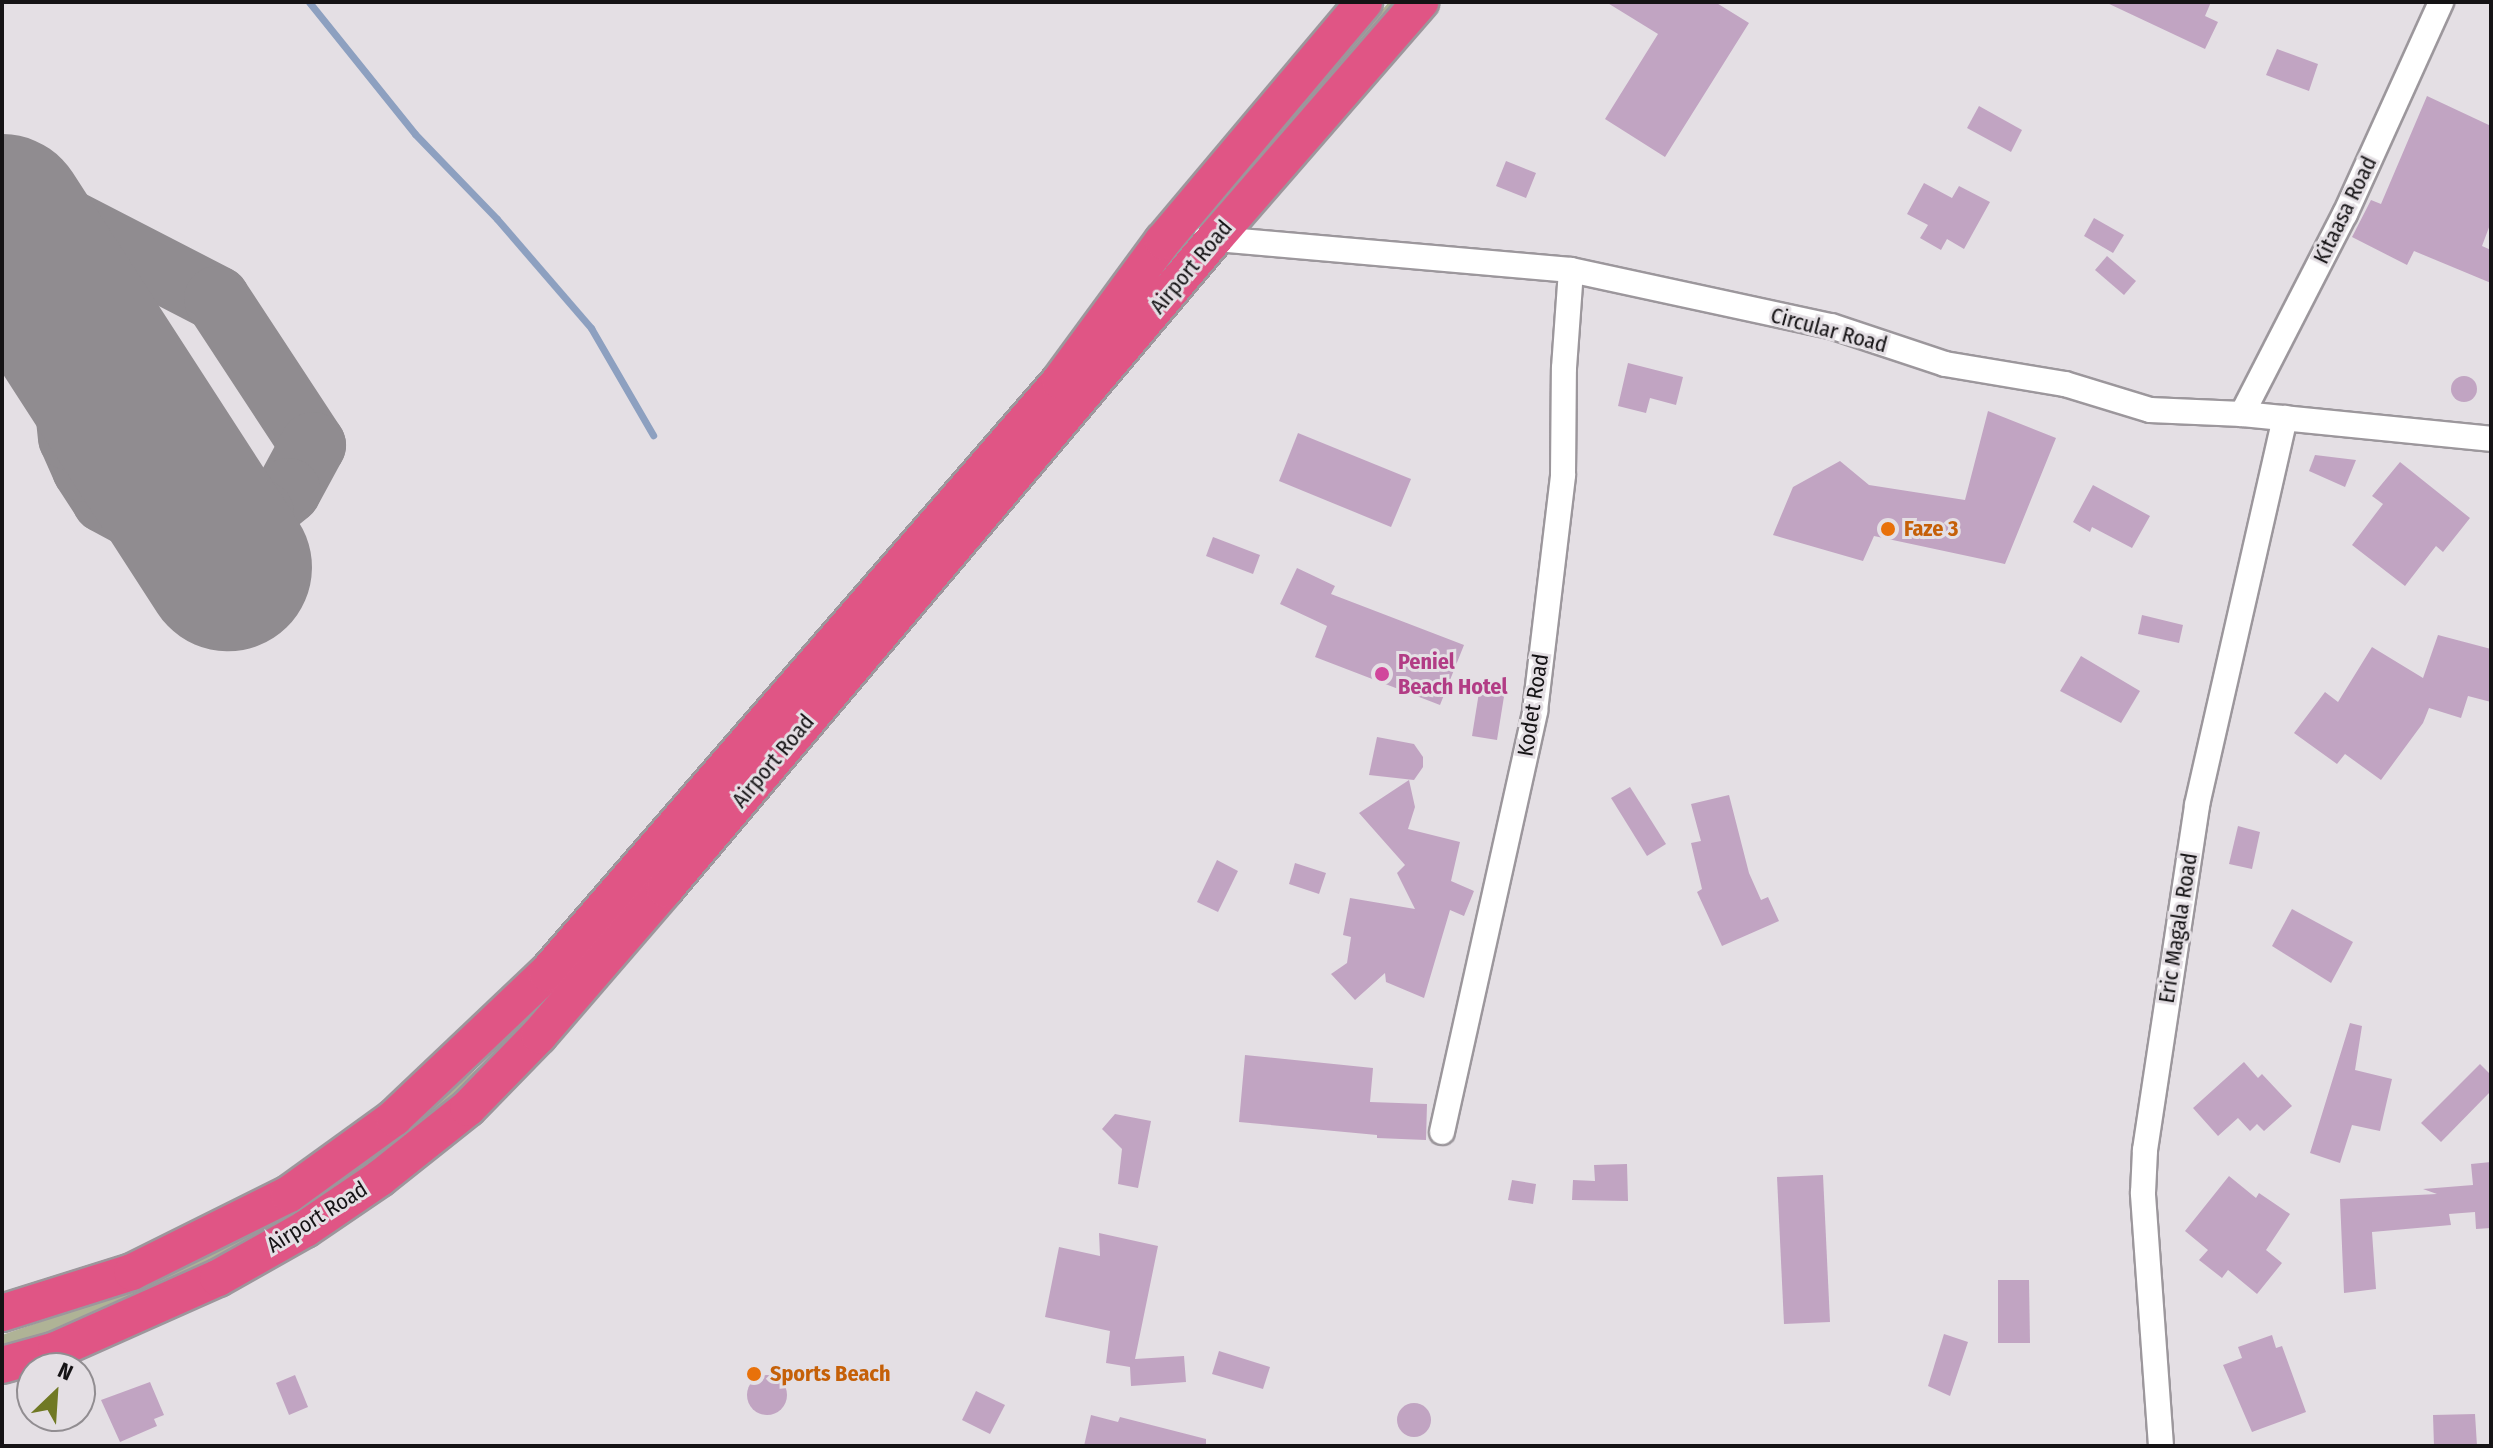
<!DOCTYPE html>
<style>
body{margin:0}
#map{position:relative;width:2493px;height:1448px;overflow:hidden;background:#e4dfe4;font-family:"Fira Sans Condensed",sans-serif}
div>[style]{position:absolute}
.green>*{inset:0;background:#afb396}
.stream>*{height:7px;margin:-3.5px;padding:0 3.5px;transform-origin:3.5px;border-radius:3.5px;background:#8da0c0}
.taxiway>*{height:66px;margin:-33px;padding:0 33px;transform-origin:33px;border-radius:33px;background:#908c90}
.runway>*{height:168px;margin:-84px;padding:0 84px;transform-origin:84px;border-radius:84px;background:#908c90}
.building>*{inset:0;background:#c1a4c2}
.round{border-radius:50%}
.roads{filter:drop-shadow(2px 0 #9c979c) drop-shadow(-2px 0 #9c979c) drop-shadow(0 2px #9c979c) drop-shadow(0 -2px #9c979c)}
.minor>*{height:24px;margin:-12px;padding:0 12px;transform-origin:12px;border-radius:12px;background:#fff}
.highway>*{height:36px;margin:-18px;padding:0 18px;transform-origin:18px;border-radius:18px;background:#e05585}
.dots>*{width:22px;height:22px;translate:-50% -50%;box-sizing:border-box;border:4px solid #e4dfe4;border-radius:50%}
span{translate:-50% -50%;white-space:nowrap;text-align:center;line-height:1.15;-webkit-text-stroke:6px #e4dfe4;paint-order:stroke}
.street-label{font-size:22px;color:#151315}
.food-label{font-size:22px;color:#c56008;font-weight:700}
.left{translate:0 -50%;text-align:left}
.hotel-label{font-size:22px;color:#b23c85;font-weight:700}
.frame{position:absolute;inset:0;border:4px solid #151315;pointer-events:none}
.north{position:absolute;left:16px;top:1352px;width:80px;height:80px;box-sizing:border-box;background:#e4dfe4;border:2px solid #918d91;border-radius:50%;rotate:25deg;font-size:22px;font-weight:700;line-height:32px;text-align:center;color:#151315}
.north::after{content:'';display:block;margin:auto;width:28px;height:36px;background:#707924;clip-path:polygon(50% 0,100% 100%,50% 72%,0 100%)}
</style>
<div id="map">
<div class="green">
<div style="clip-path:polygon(1389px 2px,1406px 2px,1207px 228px,1210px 210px)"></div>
<div style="clip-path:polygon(697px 823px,513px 1048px,387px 1158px,270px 1236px,65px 1329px,2px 1345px,2px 1335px,148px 1285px,261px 1228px,375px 1155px,493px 1055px)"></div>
</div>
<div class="stream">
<div style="left:309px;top:2px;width:169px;rotate:51.2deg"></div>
<div style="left:415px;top:134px;width:118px;rotate:46deg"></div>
<div style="left:497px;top:219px;width:144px;rotate:49.2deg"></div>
<div style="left:591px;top:328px;width:124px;rotate:59.9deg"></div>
</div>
<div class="taxiway">
<div style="left:2px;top:182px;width:47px;rotate:33.7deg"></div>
<div style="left:41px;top:208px;width:198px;rotate:27.3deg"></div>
<div style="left:217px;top:299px;width:175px;rotate:56.7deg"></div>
<div style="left:313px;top:445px;width:52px;rotate:118.5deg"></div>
<div style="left:288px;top:491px;width:35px;rotate:141deg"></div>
<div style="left:261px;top:513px;width:37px;rotate:153deg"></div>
<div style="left:228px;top:530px;width:22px;rotate:175deg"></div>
<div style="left:206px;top:532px;width:33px;rotate:-177deg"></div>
<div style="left:173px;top:530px;width:35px;rotate:-162deg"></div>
<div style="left:140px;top:519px;width:40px;rotate:-152deg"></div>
<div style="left:105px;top:500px;width:37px;rotate:-123deg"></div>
<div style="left:85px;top:469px;width:34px;rotate:-114deg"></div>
<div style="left:71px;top:438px;width:31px;rotate:-96deg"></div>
<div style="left:68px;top:407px;width:73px;rotate:-82.1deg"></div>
</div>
<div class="runway">
<div style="left:2px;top:218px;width:416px;rotate:57.1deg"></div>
</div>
<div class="building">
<div style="clip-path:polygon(1606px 2px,1715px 2px,1749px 23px,1665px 157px,1605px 119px,1658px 34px)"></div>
<div style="clip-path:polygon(2105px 2px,2211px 2px,2205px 16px,2218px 22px,2205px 49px)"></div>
<div style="clip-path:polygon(2277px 49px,2318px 64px,2309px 91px,2266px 75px)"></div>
<div style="clip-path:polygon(2427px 96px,2491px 126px,2491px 222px,2482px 246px,2491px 250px,2491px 283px,2414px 251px,2407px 265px,2352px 237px,2371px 200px,2381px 204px)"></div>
<div style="clip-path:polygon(1979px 106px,2022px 130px,2011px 152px,1967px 128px)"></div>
<div style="clip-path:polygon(1506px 161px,1536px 173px,1526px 198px,1496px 186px)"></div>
<div style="clip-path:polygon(1924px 183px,1952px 198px,1959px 186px,1990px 202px,1964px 249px,1947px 239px,1941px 250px,1920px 238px,1928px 225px,1907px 214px)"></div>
<div style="clip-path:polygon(2094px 218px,2124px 235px,2113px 253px,2084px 236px)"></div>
<div style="clip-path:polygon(2107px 256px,2136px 281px,2124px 295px,2095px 270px)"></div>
<div style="clip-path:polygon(1628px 363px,1683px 377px,1676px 405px,1650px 398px,1646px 413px,1618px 406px)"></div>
<div class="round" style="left:2451px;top:376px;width:26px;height:26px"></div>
<div style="clip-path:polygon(1988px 411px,2056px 438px,2005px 564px,1874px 536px,1863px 561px,1773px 535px,1793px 487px,1840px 461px,1869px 485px,1965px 500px)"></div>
<div style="clip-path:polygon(1298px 433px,1411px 479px,1391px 527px,1279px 481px)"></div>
<div style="clip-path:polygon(2315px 455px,2356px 460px,2345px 487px,2309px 471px)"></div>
<div style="clip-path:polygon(2400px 462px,2470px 518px,2443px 552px,2436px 546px,2405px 586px,2352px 545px,2383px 504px,2372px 496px)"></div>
<div style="clip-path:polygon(2093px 485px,2150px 516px,2132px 548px,2092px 527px,2090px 532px,2073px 522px)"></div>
<div style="clip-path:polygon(1213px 537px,1260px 555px,1253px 574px,1206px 556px)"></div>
<div style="clip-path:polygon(1297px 568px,1335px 586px,1331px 594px,1464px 645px,1440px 705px,1315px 657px,1327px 626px,1280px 604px)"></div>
<div style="clip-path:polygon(2142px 615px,2183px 625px,2179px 643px,2138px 634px)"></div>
<div style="clip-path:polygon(2438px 635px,2491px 649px,2491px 702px,2468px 696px,2461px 718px,2429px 708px,2423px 723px,2381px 780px,2345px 754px,2337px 764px,2294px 733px,2325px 692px,2338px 702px,2372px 647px,2423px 678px)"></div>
<div style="clip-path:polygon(2081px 656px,2140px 691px,2121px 723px,2060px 691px)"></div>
<div style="clip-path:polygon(1481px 680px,1506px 684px,1497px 740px,1472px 736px)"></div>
<div style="clip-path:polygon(1377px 737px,1414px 744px,1423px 757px,1423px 767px,1414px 780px,1369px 775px)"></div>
<div style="clip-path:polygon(1409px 780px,1415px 807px,1408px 829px,1460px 842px,1451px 881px,1474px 891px,1464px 916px,1450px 910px,1424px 998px,1386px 982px,1385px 973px,1355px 1000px,1331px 974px,1347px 963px,1351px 937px,1343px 935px,1350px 898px,1415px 909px,1397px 873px,1405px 865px,1359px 813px)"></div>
<div style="clip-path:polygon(1630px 787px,1666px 844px,1647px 856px,1611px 798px)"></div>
<div style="clip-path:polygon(1729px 795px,1749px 873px,1761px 900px,1768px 897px,1779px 921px,1722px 946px,1697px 892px,1702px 889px,1691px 843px,1701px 841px,1691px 804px)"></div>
<div style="clip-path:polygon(2238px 826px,2260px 832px,2252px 869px,2229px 864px)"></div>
<div style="clip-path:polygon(1217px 860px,1238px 871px,1218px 912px,1197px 902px)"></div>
<div style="clip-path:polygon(1295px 863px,1326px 873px,1319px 894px,1289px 884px)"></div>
<div style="clip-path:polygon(2292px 909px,2353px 942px,2331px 983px,2272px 946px)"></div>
<div style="clip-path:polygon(2350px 1023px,2362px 1026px,2355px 1070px,2392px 1079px,2380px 1131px,2352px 1125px,2340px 1163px,2310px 1153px)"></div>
<div style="clip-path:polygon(1245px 1055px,1373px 1068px,1370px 1102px,1427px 1104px,1426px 1140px,1377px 1138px,1377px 1135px,1239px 1122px)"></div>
<div style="clip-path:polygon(2244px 1062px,2258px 1078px,2262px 1074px,2292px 1106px,2264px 1131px,2257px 1124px,2250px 1131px,2238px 1118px,2218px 1136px,2193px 1108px)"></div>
<div style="clip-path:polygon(2480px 1064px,2491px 1075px,2491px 1091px,2441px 1142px,2421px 1123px)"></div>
<div style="clip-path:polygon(1115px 1114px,1151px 1121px,1138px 1188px,1118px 1184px,1122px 1149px,1102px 1129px)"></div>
<div style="clip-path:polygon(2491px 1162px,2491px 1228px,2476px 1229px,2475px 1212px,2449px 1214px,2451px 1225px,2372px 1232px,2376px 1289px,2344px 1293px,2340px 1199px,2437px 1194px,2423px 1189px,2473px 1185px,2471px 1164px)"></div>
<div style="clip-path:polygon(1627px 1164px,1628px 1201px,1572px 1200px,1573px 1180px,1595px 1181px,1594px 1165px)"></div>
<div style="clip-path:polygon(1823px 1175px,1830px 1322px,1784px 1324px,1777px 1177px)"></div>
<div style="clip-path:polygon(2229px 1176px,2256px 1198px,2259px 1193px,2290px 1214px,2266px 1250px,2282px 1263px,2257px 1294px,2228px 1270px,2222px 1278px,2199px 1260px,2208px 1250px,2185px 1231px)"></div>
<div style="clip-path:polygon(1512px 1180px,1536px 1184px,1533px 1204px,1508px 1200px)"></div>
<div style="clip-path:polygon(1099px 1233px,1158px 1246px,1135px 1359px,1184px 1356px,1186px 1382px,1131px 1386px,1130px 1367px,1106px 1363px,1110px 1331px,1045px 1317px,1059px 1247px,1100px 1256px)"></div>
<div style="clip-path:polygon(1998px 1280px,2029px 1280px,2030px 1343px,1998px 1343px)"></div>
<div style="clip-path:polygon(1944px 1334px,1968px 1342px,1950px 1396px,1928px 1386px)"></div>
<div style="clip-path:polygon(2272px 1335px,2276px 1348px,2282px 1346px,2306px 1412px,2252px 1432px,2223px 1365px,2242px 1358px,2238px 1347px)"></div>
<div style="clip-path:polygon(1219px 1351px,1270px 1367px,1263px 1389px,1212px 1374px)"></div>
<div class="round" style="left:747px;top:1375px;width:40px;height:40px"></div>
<div style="clip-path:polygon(295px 1375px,308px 1407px,289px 1415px,276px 1383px)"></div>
<div style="clip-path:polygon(150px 1382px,164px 1415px,154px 1419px,157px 1426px,120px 1442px,101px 1400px)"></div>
<div style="clip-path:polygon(976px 1391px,1005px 1405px,990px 1434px,962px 1420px)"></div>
<div class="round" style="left:1397px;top:1403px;width:34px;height:34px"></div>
<div style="clip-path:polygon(2475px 1414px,2477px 1446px,2434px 1446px,2433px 1415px)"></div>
<div style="clip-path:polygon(1091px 1415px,1118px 1422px,1120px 1417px,1206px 1439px,1206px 1446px,1084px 1446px)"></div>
</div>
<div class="roads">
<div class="minor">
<div style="left:1206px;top:238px;width:366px;rotate:5deg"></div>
<div style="left:1571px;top:270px;width:266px;rotate:12.2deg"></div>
<div style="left:1831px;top:326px;width:120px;rotate:18.4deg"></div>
<div style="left:1945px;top:364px;width:122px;rotate:9.5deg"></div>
<div style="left:2065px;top:384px;width:89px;rotate:17deg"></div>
<div style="left:2150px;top:410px;width:92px;rotate:2.5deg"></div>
<div style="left:2242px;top:414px;width:250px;rotate:5.7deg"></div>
<div style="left:2242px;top:414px;width:225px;rotate:-62.8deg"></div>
<div style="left:2345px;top:214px;width:233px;rotate:-65.6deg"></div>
<div style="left:1442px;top:1132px;width:431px;rotate:-77.5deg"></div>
<div style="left:1535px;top:711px;width:238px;rotate:-83.2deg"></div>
<div style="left:1563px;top:475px;width:107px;rotate:-89.5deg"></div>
<div style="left:1564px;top:368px;width:98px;rotate:-85.9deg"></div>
<div style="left:2161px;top:1446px;width:254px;rotate:-94.1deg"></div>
<div style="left:2143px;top:1193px;width:43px;rotate:-87.3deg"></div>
<div style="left:2145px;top:1150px;width:349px;rotate:-81.4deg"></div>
<div style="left:2197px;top:805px;width:397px;rotate:-77.2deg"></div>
</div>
<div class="highway">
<div style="left:2px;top:1313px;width:136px;rotate:-17.5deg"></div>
<div style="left:132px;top:1272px;width:175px;rotate:-26.4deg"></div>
<div style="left:289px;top:1194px;width:130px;rotate:-35.9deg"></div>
<div style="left:394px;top:1118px;width:211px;rotate:-43.5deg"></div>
<div style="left:547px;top:973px;width:783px;rotate:-49.09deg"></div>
<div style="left:1060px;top:381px;width:174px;rotate:-53.7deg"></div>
<div style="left:1163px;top:241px;width:312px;rotate:-49.9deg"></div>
<div style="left:2px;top:1365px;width:56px;rotate:-15.5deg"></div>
<div style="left:56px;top:1350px;width:177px;rotate:-24deg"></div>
<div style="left:218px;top:1278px;width:100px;rotate:-29.4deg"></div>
<div style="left:305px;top:1229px;width:91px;rotate:-34.2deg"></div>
<div style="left:380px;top:1178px;width:112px;rotate:-38.5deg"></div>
<div style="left:468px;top:1108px;width:102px;rotate:-45.8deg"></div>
<div style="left:539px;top:1035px;width:193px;rotate:-49.2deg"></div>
<div style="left:665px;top:889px;width:852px;rotate:-49.81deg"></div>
<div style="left:1215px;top:238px;width:313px;rotate:-49deg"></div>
</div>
</div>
<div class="dots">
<div style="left:1888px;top:529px;background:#e8710a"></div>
<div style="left:1382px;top:674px;background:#d1479c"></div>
<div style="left:754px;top:1374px;background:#e8710a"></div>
</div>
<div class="street-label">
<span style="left:2345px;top:210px;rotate:-64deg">Kitaasa Road</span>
<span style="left:1191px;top:267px;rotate:-50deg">Airport Road</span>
<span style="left:1829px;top:330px;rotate:15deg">Circular Road</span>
<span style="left:1533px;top:705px;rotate:-81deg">Kodet Road</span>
<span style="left:773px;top:761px;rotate:-50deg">Airport Road</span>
<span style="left:2178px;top:928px;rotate:-81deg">Eric Magala Road</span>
<span style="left:317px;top:1217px;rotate:-32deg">Airport Road</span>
</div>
<div class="food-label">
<span class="left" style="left:1904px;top:529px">Faze 3</span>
<span class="left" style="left:770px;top:1374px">Sports Beach</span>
</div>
<div class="hotel-label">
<span class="left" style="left:1398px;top:674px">Peniel<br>Beach Hotel</span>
</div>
<div class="frame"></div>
<div class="north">N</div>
</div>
